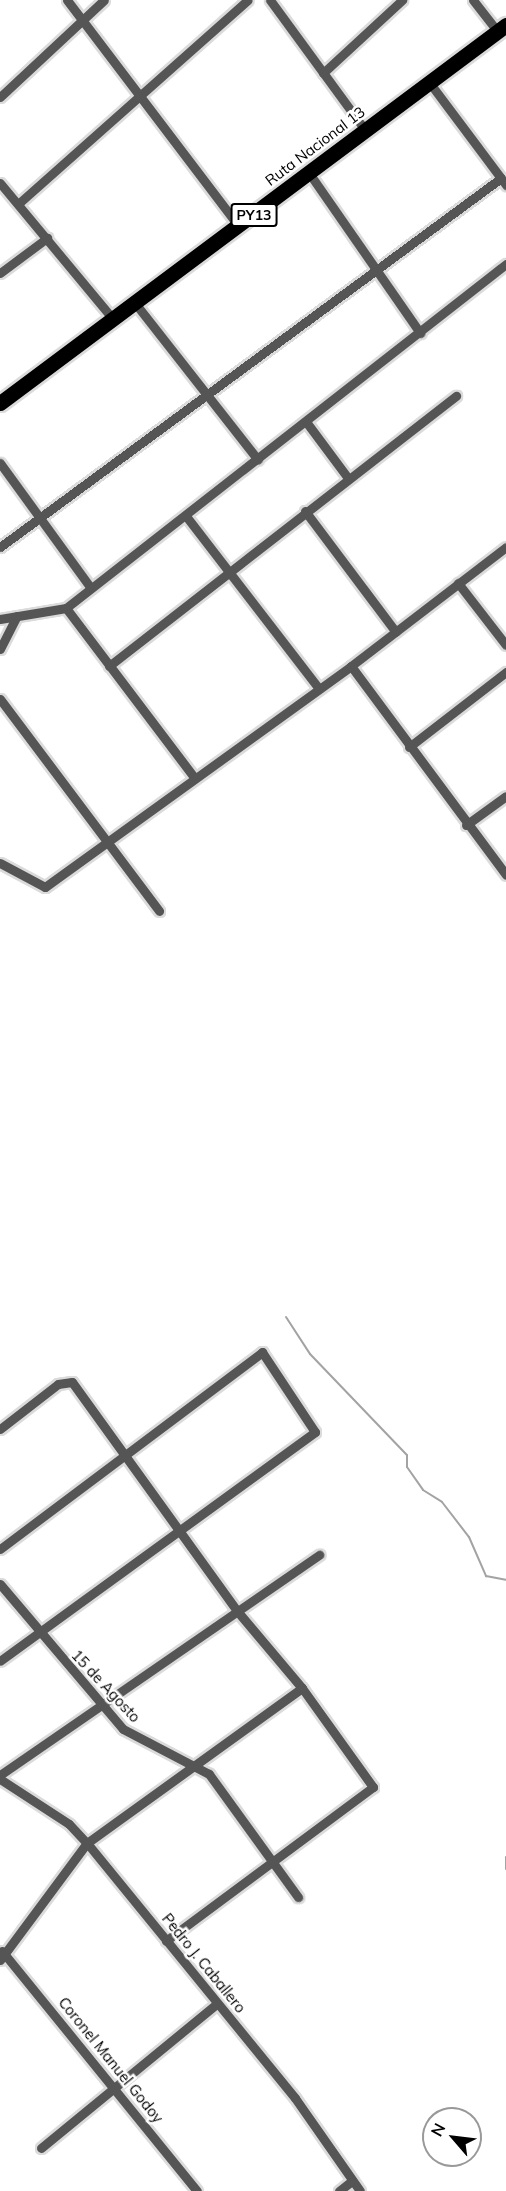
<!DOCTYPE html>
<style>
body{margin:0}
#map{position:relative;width:506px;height:2191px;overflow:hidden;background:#fff;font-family:Mulish,sans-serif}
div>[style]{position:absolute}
.stream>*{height:2px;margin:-1px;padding:0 1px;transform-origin:1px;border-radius:1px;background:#a3a3a3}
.roads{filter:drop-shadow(2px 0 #dbdbdb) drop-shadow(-2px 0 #dbdbdb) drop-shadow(0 2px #dbdbdb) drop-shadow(0 -2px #dbdbdb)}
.minor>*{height:9px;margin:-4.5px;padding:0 4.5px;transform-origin:4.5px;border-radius:4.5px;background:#555}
.trunk>*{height:15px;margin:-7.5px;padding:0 7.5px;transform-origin:7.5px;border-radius:7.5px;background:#000}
span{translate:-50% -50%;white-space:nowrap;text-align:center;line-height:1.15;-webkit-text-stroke:5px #fff;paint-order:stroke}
.shield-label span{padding:2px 4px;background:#fff;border:2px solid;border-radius:4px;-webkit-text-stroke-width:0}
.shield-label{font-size:14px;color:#000;font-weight:700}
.street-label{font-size:15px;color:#000}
.north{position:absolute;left:422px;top:2107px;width:60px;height:60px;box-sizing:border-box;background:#fff;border:2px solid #999;border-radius:50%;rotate:298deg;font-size:16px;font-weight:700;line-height:24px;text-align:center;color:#000}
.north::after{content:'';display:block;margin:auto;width:21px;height:27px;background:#000;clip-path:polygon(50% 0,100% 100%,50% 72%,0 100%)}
</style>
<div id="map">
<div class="stream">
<div style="left:286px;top:1317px;width:44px;rotate:57deg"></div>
<div style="left:310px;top:1354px;width:140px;rotate:46.2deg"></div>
<div style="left:407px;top:1455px;width:12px;rotate:90deg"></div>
<div style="left:407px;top:1467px;width:28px;rotate:55deg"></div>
<div style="left:423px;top:1490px;width:22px;rotate:32deg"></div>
<div style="left:442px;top:1502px;width:44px;rotate:52.4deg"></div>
<div style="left:469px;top:1537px;width:43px;rotate:66.4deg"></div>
<div style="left:486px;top:1576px;width:20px;rotate:11deg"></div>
<div style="left:506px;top:1857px;width:12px;rotate:90deg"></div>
</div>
<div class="roads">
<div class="minor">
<div style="left:67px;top:0;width:285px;rotate:52.8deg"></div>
<div style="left:270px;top:0;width:161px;rotate:53.8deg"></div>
<div style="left:473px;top:0;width:39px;rotate:52deg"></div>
<div style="left:323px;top:73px;width:108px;rotate:-42.7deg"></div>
<div style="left:429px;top:82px;width:129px;rotate:53.2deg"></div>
<div style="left:0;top:97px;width:142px;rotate:-43deg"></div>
<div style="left:309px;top:173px;width:195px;rotate:55.2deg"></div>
<div style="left:0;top:183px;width:177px;rotate:50.3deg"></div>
<div style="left:18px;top:204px;width:307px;rotate:-41.6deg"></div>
<div style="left:0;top:273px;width:59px;rotate:-36.7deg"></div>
<div style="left:135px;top:303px;width:199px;rotate:51.9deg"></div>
<div style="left:307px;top:423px;width:69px;rotate:53.3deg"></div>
<div style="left:0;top:463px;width:153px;rotate:54deg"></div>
<div style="left:305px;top:511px;width:151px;rotate:53.1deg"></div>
<div style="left:186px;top:516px;width:218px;rotate:52.4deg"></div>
<div style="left:0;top:547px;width:622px;rotate:-36.37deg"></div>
<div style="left:458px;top:583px;width:78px;rotate:52.3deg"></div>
<div style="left:66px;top:608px;width:212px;rotate:52.9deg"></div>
<div style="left:0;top:619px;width:67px;rotate:-9.5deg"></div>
<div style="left:66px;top:608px;width:559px;rotate:-38.02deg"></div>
<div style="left:0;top:649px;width:37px;rotate:-63deg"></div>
<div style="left:109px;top:666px;width:440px;rotate:-37.9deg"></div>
<div style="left:351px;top:666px;width:260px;rotate:53.4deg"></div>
<div style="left:0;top:699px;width:265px;rotate:53.1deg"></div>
<div style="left:409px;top:747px;width:123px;rotate:-37.7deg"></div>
<div style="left:466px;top:825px;width:49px;rotate:-35.9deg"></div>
<div style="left:0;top:863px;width:51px;rotate:28.1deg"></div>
<div style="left:45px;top:887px;width:377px;rotate:-35.8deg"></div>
<div style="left:351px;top:666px;width:195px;rotate:-37.5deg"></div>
<div style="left:0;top:1429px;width:73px;rotate:-37.8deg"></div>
<div style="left:58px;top:1384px;width:14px;rotate:-8deg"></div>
<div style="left:72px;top:1382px;width:284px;rotate:54.2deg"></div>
<div style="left:238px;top:1612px;width:99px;rotate:49.9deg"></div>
<div style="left:0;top:1549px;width:328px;rotate:-36.9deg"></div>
<div style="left:262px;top:1352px;width:96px;rotate:56.5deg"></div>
<div style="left:315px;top:1432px;width:389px;rotate:144deg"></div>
<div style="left:0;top:1584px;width:190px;rotate:49.7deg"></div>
<div style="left:123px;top:1729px;width:97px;rotate:27.6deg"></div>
<div style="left:209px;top:1774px;width:152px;rotate:54.1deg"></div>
<div style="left:0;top:1775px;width:388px;rotate:-34.6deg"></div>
<div style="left:0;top:1779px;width:82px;rotate:33.1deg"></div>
<div style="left:69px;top:1824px;width:26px;rotate:47deg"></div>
<div style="left:87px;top:1843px;width:329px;rotate:50.8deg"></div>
<div style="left:295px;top:2098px;width:113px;rotate:55deg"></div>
<div style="left:2px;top:1951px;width:309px;rotate:50.9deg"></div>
<div style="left:0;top:1960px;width:146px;rotate:-53.4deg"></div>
<div style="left:87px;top:1843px;width:265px;rotate:-35.8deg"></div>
<div style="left:302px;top:1688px;width:122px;rotate:54.4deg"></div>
<div style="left:373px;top:1787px;width:258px;rotate:143.4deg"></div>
<div style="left:41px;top:2148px;width:227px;rotate:-39.4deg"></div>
<div style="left:339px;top:2191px;width:16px;rotate:-38deg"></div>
</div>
<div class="trunk">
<div style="left:0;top:403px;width:632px;rotate:-36.76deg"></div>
</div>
</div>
<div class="shield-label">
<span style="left:254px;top:215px">PY13</span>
</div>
<div class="street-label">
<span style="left:315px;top:146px;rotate:-37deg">Ruta Nacional 13</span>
<span style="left:106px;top:1686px;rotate:47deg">15 de Agosto</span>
<span style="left:204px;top:1963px;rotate:51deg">Pedro J. Caballero</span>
<span style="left:111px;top:2060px;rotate:51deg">Coronel Manuel Godoy</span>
</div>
<div class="north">N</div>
</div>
